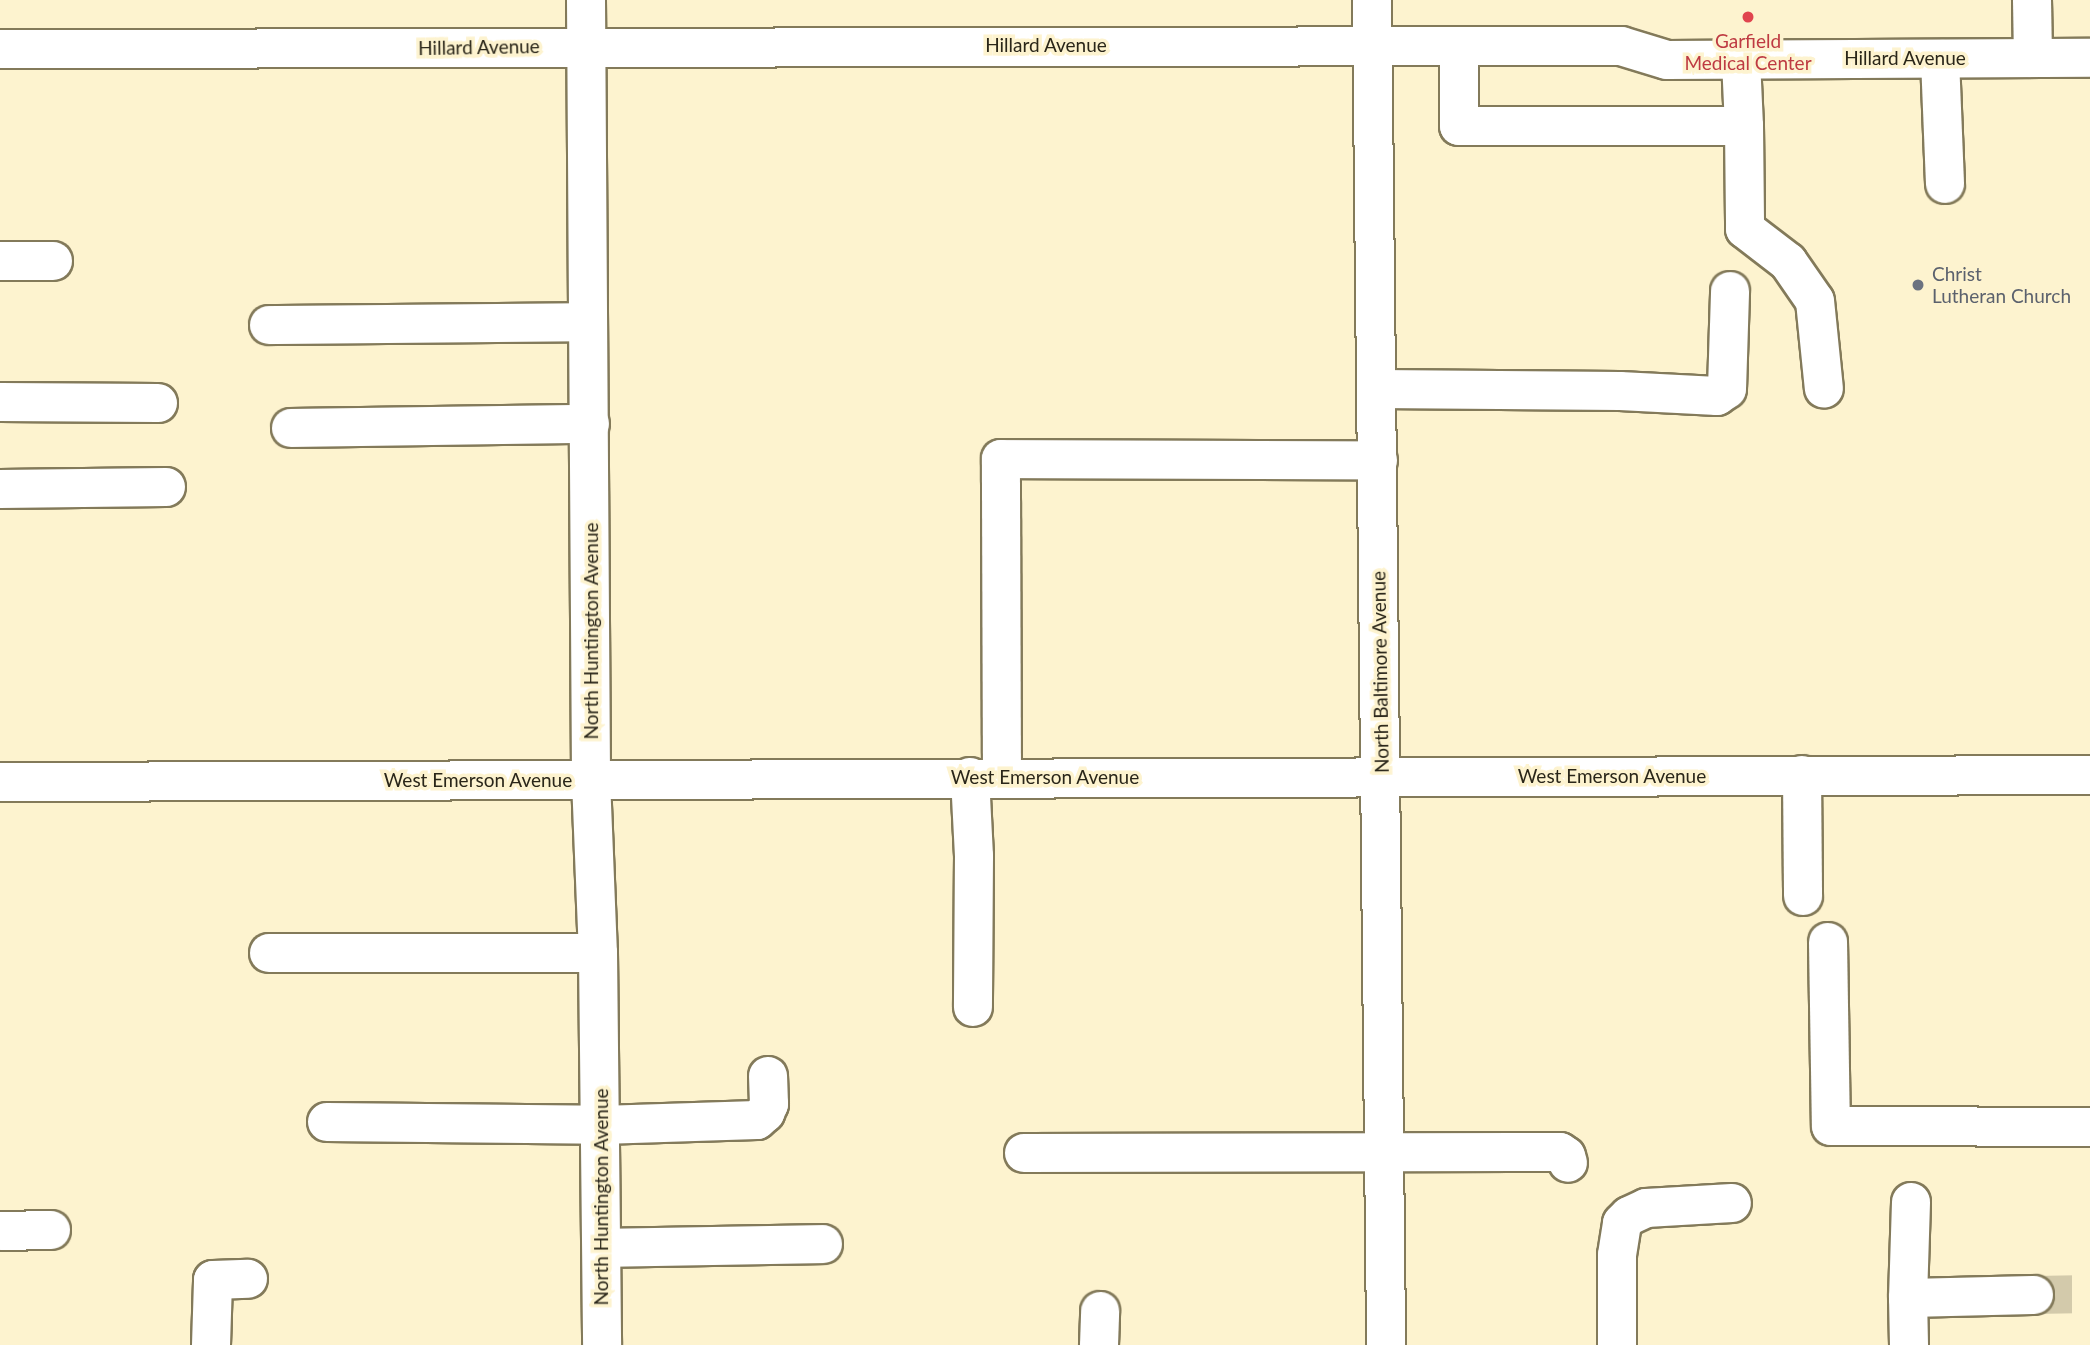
<!DOCTYPE html>
<style>
body{margin:0}
#map{position:relative;width:2090px;height:1345px;overflow:hidden;background:#fdf3cf;font-family:Lato,sans-serif}
div>[style]{position:absolute}
.minor-tunnel>*{height:38px;margin-top:-19px;transform-origin:0;background:repeating-linear-gradient(90deg,#d3caab 0 38px,transparent 0 57px)}
.roads{filter:drop-shadow(2px 0 #837a5a) drop-shadow(-2px 0 #837a5a) drop-shadow(0 2px #837a5a) drop-shadow(0 -2px #837a5a)}
.minor>*{height:38px;margin:-19px;padding:0 19px;transform-origin:19px;border-radius:19px;background:#fff}
.dots>*{width:19px;height:19px;translate:-50% -50%;box-sizing:border-box;border:4px solid #fdf3cf;border-radius:50%}
span{translate:-50% -50%;white-space:nowrap;text-align:center;line-height:1.15;-webkit-text-stroke:7px #fdf3cf;paint-order:stroke}
.health-label{font-size:19px;color:#be3a42}
.street-label{font-size:19px;color:#2a2619}
.worship-label{font-size:19px;color:#5b616d}
.left{translate:0 -50%;text-align:left}
</style>
<div id="map">
<div class="minor-tunnel">
<div style="left:2034px;top:1295px;width:56px;rotate:-1deg"></div>
</div>
<div class="roads">
<div class="minor">
<div style="left:586px;top:0;width:780px;rotate:89.63deg"></div>
<div style="left:591px;top:780px;width:173px;rotate:87.7deg"></div>
<div style="left:598px;top:953px;width:392px;rotate:89.4deg"></div>
<div style="left:1372px;top:0;width:1345px;rotate:89.4deg"></div>
<div style="left:2032px;top:0;width:58px;rotate:89deg"></div>
<div style="left:1459px;top:47px;width:79px;rotate:90deg"></div>
<div style="left:1459px;top:126px;width:285px"></div>
<div style="left:1744px;top:126px;width:67px;rotate:-92.6deg"></div>
<div style="left:0;top:49px;width:1621px;rotate:-0.11deg"></div>
<div style="left:1621px;top:46px;width:48px;rotate:16.9deg"></div>
<div style="left:1667px;top:60px;width:423px;rotate:-0.3deg"></div>
<div style="left:1940px;top:59px;width:125px;rotate:87.7deg"></div>
<div style="left:1744px;top:126px;width:103px;rotate:89.4deg"></div>
<div style="left:1745px;top:229px;width:54px;rotate:37.5deg"></div>
<div style="left:1788px;top:262px;width:47px;rotate:55.3deg"></div>
<div style="left:1815px;top:301px;width:88px;rotate:84.2deg"></div>
<div style="left:0;top:261px;width:53px"></div>
<div style="left:269px;top:325px;width:319px;rotate:-0.5deg"></div>
<div style="left:1378px;top:389px;width:242px;rotate:0.5deg"></div>
<div style="left:1620px;top:391px;width:97px;rotate:3deg"></div>
<div style="left:1717px;top:396px;width:12px;rotate:-35deg"></div>
<div style="left:1727px;top:389px;width:98px;rotate:-88.2deg"></div>
<div style="left:0;top:402px;width:158px;rotate:0.4deg"></div>
<div style="left:291px;top:428px;width:299px;rotate:-0.8deg"></div>
<div style="left:0;top:489px;width:166px;rotate:-0.7deg"></div>
<div style="left:1802px;top:775px;width:121px;rotate:89.5deg"></div>
<div style="left:970px;top:777px;width:79px;rotate:87.1deg"></div>
<div style="left:974px;top:856px;width:151px;rotate:90.4deg"></div>
<div style="left:1002px;top:777px;width:318px;rotate:-90.2deg"></div>
<div style="left:1001px;top:459px;width:377px;rotate:0.2deg"></div>
<div style="left:0;top:782px;width:2090px;rotate:-0.19deg"></div>
<div style="left:1828px;top:942px;width:184px;rotate:89.1deg"></div>
<div style="left:1831px;top:1126px;width:259px;rotate:0.2deg"></div>
<div style="left:269px;top:953px;width:329px"></div>
<div style="left:327px;top:1122px;width:274px;rotate:0.6deg"></div>
<div style="left:601px;top:1125px;width:156px;rotate:-1.8deg"></div>
<div style="left:757px;top:1120px;width:11px;rotate:-41deg"></div>
<div style="left:765px;top:1113px;width:10px;rotate:-66deg"></div>
<div style="left:769px;top:1104px;width:28px;rotate:-92deg"></div>
<div style="left:1024px;top:1153px;width:536px;rotate:-0.11deg"></div>
<div style="left:1560px;top:1152px;width:7px;rotate:34deg"></div>
<div style="left:1566px;top:1156px;width:7px;rotate:74deg"></div>
<div style="left:0;top:1231px;width:51px;rotate:-1.1deg"></div>
<div style="left:602px;top:1248px;width:221px;rotate:-1deg"></div>
<div style="left:1908px;top:1298px;width:96px;rotate:-88.2deg"></div>
<div style="left:211px;top:1345px;width:65px;rotate:-88.2deg"></div>
<div style="left:213px;top:1280px;width:35px;rotate:-2deg"></div>
<div style="left:1099px;top:1345px;width:34px;rotate:-88deg"></div>
<div style="left:1617px;top:1345px;width:90px;rotate:-90deg"></div>
<div style="left:1617px;top:1255px;width:32px;rotate:-81deg"></div>
<div style="left:1622px;top:1223px;width:10px;rotate:-45deg"></div>
<div style="left:1629px;top:1216px;width:19px;rotate:-25deg"></div>
<div style="left:1646px;top:1208px;width:86px;rotate:-3.3deg"></div>
<div style="left:1909px;top:1345px;width:47px;rotate:-91.2deg"></div>
<div style="left:1908px;top:1298px;width:126px;rotate:-1.4deg"></div>
</div>
</div>
<div class="dots">
<div style="left:1748px;top:17px;background:#e0444e"></div>
<div style="left:1918px;top:285px;background:#6b7280"></div>
</div>
<div class="health-label">
<span style="left:1748px;top:52px">Garfield<br>Medical Center</span>
</div>
<div class="street-label">
<span style="left:1046px;top:45px">Hillard Avenue</span>
<span style="left:479px;top:47px;rotate:-1deg">Hillard Avenue</span>
<span style="left:1905px;top:58px">Hillard Avenue</span>
<span style="left:591px;top:631px;rotate:-90deg">North Huntington Avenue</span>
<span style="left:1380px;top:672px;rotate:-91deg">North Baltimore Avenue</span>
<span style="left:1612px;top:776px">West Emerson Avenue</span>
<span style="left:1045px;top:777px">West Emerson Avenue</span>
<span style="left:478px;top:780px">West Emerson Avenue</span>
<span style="left:601px;top:1197px;rotate:-90deg">North Huntington Avenue</span>
</div>
<div class="worship-label">
<span class="left" style="left:1932px;top:285px">Christ<br>Lutheran Church</span>
</div>
</div>
